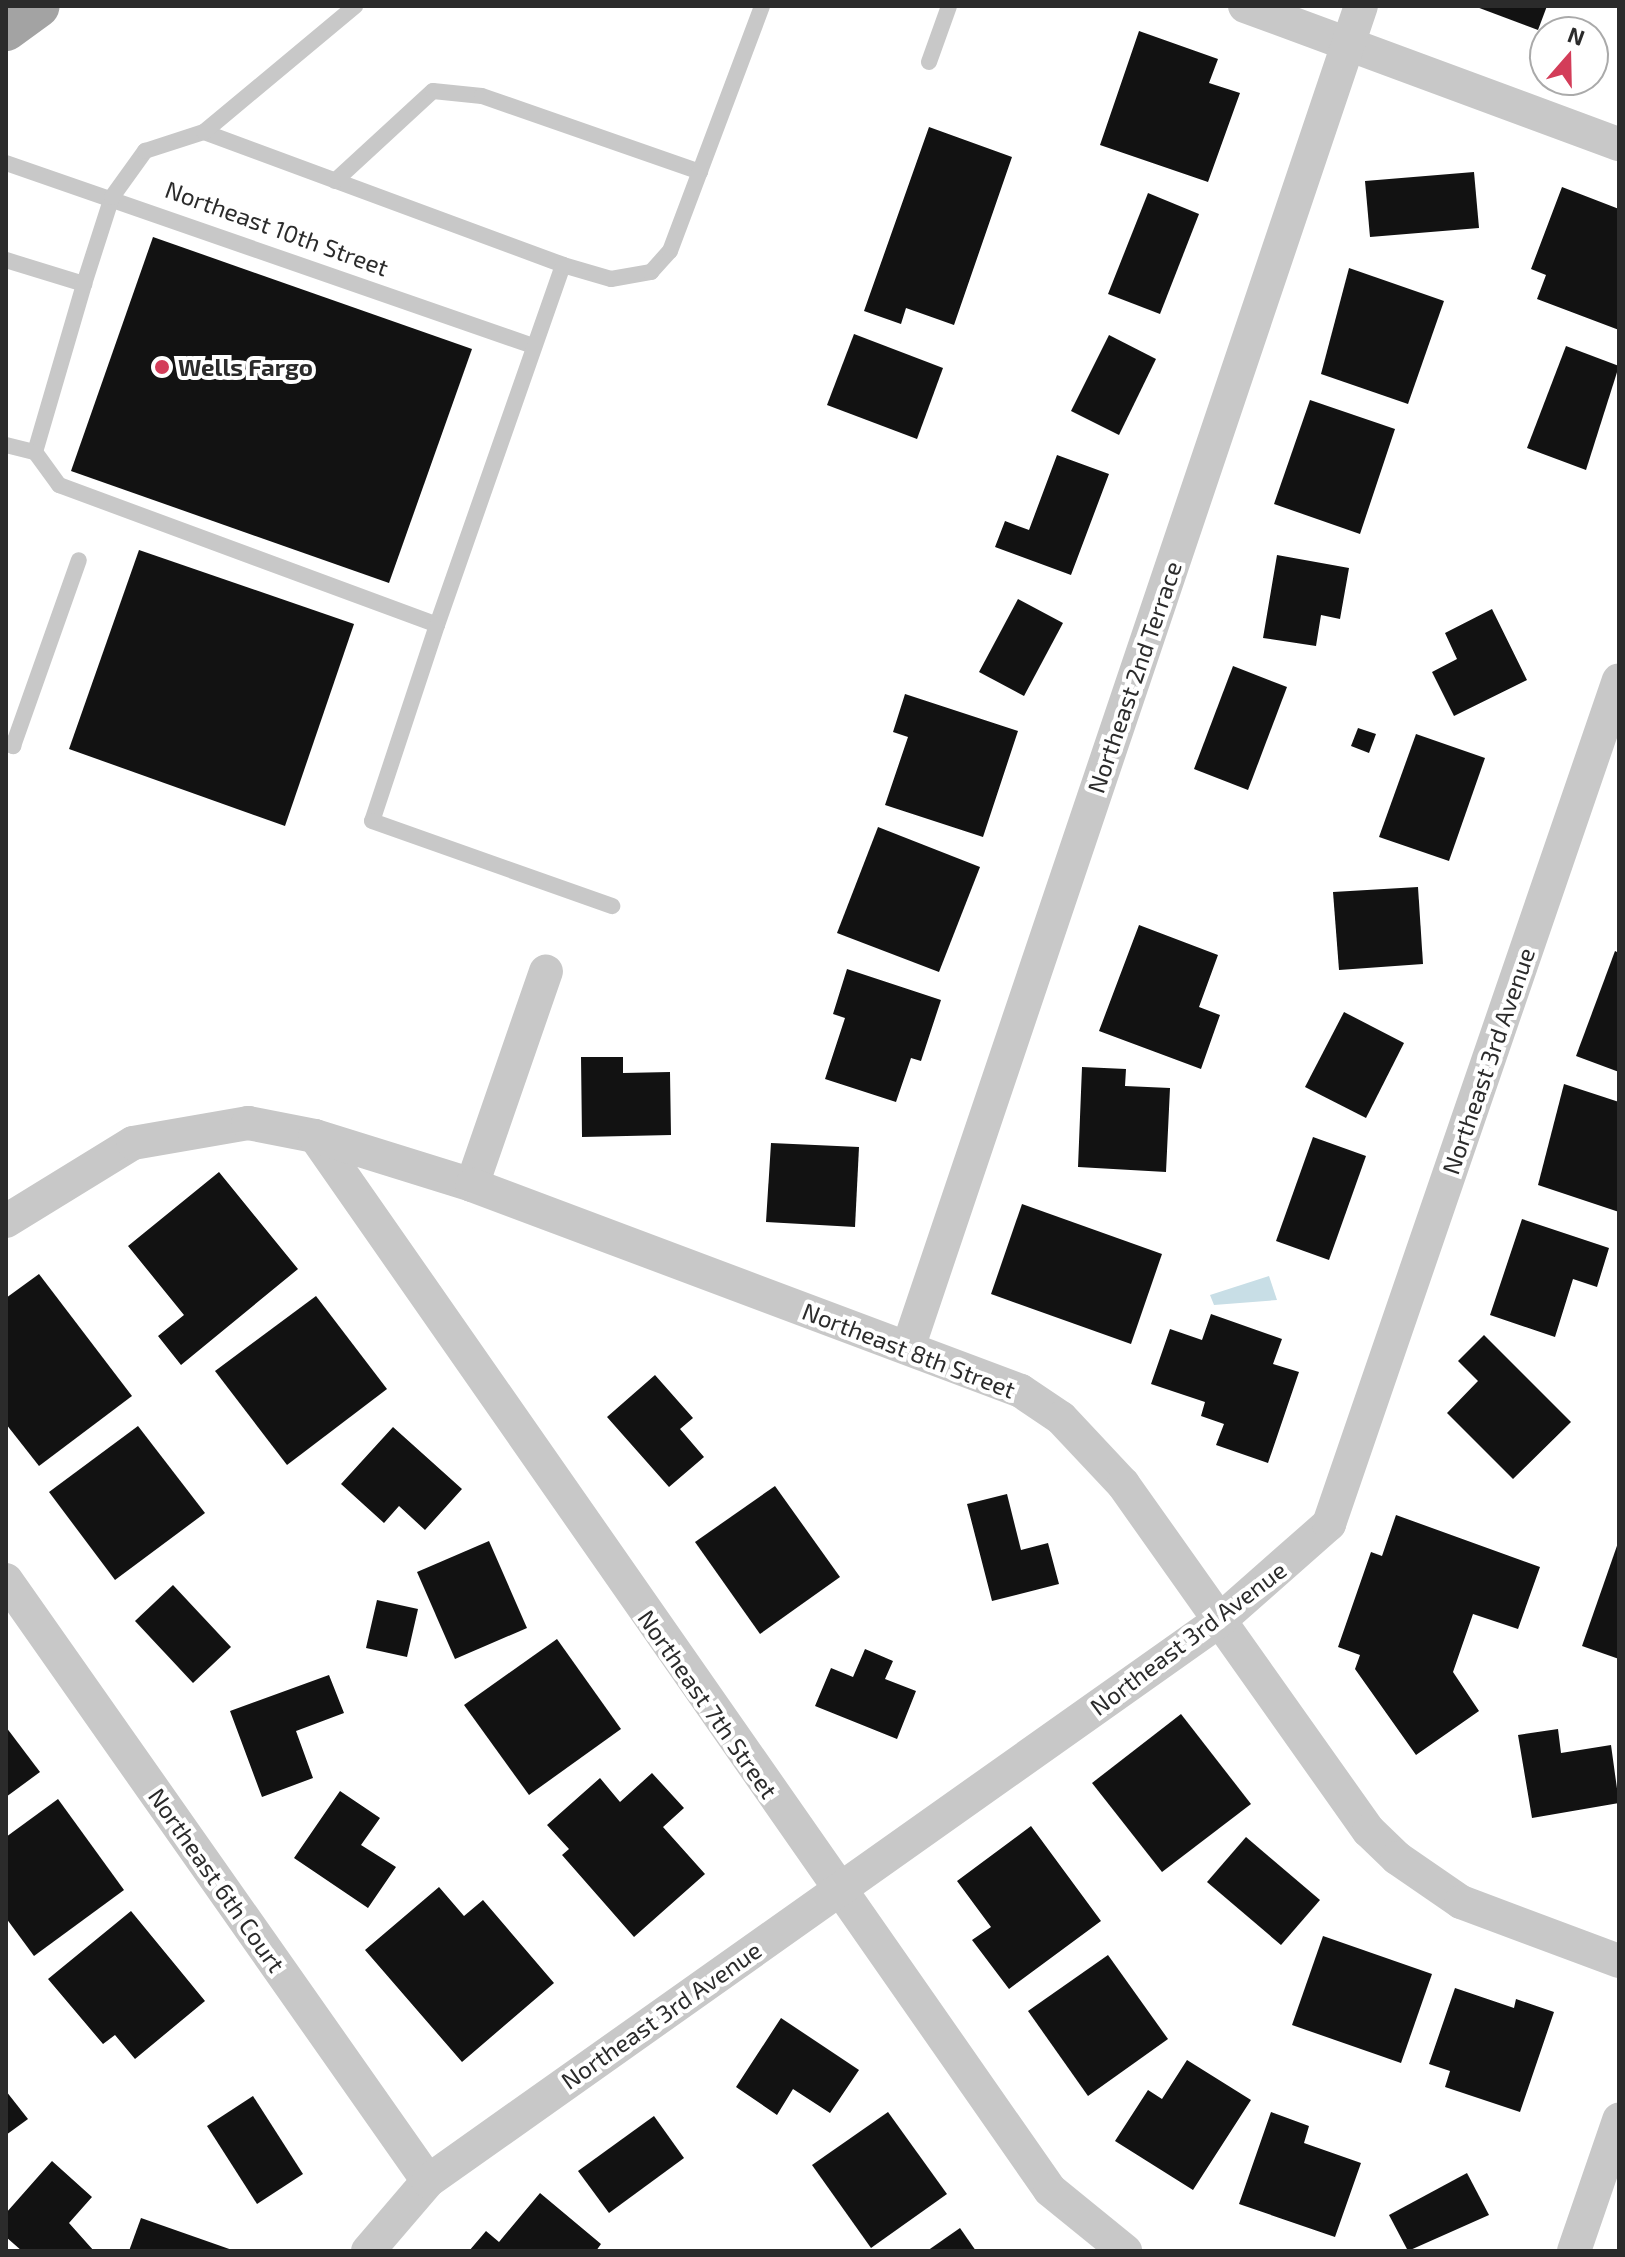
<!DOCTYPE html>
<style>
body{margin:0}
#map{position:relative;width:1625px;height:2257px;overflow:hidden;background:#fff;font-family:"Exo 2",sans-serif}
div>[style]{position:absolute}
.water>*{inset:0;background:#c8dee6}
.building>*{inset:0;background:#121212}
.lane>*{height:16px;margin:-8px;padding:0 8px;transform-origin:8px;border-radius:8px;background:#c8c8c8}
.street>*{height:34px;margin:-17px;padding:0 17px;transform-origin:17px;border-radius:17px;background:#c8c8c8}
.primary>*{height:44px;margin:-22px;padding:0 22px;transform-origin:22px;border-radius:22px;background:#a3a3a3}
.dots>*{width:22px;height:22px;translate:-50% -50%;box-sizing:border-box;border:4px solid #fff;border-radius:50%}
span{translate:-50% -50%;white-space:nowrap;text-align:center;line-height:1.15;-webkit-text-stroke:8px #fff;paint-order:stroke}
.street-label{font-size:24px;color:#2b2b2b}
.poi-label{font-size:24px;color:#2b2b2b;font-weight:700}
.left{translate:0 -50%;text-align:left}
.frame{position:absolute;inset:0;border:8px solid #2b2b2b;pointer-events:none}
.north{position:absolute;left:1529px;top:16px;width:80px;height:80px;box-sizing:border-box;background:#fff;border:2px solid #aaa;border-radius:50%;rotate:20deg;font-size:22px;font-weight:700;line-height:32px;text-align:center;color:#2b2b2b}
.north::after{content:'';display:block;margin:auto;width:28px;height:36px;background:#d33d59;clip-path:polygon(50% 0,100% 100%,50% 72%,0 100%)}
</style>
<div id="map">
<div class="water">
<div style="clip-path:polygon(1269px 1276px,1277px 1300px,1214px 1305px,1210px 1295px)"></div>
</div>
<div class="building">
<div style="clip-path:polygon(1474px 6px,1547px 6px,1538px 30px)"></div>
<div style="clip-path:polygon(1139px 31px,1218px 59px,1209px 83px,1240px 93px,1208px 182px,1100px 145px)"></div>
<div style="clip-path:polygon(929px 127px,1012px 157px,954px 325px,906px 308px,901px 324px,864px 311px)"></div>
<div style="clip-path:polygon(1474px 172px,1479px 228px,1370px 237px,1365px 181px)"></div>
<div style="clip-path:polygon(1562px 187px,1619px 209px,1619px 330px,1537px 299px,1546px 275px,1531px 269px)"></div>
<div style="clip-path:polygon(1148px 193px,1199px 214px,1160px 314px,1108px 294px)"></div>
<div style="clip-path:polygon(153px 237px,472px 349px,389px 583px,71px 471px)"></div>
<div style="clip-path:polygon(1349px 268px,1444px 301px,1408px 404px,1321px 374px)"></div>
<div style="clip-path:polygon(854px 334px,943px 368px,917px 439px,827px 405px)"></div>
<div style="clip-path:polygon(1109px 335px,1156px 359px,1119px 435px,1071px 411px)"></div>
<div style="clip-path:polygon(1566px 346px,1619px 366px,1586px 470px,1527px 448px)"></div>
<div style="clip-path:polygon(1310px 400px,1395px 429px,1360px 534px,1274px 504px)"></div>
<div style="clip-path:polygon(1057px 455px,1109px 474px,1071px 575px,995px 547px,1005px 521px,1029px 530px)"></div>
<div style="clip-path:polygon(139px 550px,354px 624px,285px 826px,69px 749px)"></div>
<div style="clip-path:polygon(1277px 555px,1349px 568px,1340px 619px,1321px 615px,1316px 646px,1263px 638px)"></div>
<div style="clip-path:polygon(1018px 599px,1063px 623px,1024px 696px,979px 672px)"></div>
<div style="clip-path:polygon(1492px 609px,1527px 680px,1454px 716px,1432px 672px,1457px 659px,1445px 633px)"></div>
<div style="clip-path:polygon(1233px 666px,1287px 687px,1248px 790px,1194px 769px)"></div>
<div style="clip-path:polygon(905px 694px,1018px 731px,983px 837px,885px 805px,908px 737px,893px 732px)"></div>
<div style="clip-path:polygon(1358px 728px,1376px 734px,1369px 753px,1351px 746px)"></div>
<div style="clip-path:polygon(1416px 734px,1485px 758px,1449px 861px,1379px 837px)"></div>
<div style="clip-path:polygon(878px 827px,980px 867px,939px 972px,837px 933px)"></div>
<div style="clip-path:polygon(1418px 887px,1423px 964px,1339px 970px,1333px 892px)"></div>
<div style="clip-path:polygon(1139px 925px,1218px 955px,1199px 1007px,1220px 1015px,1201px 1069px,1099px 1031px)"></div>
<div style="clip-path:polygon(1615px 951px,1619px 953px,1619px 1072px,1576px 1056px)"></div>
<div style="clip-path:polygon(847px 969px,941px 1000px,921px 1061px,911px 1058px,896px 1102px,825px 1079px,845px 1018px,833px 1014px)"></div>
<div style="clip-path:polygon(1344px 1012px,1404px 1043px,1366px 1118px,1305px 1087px)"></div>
<div style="clip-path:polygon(581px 1057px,623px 1057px,623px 1073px,670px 1072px,671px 1135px,582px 1137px)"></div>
<div style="clip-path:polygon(1082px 1067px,1126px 1069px,1125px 1086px,1170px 1088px,1166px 1172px,1078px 1167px)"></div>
<div style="clip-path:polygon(1564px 1084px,1619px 1102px,1619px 1212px,1538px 1185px)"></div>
<div style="clip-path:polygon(1313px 1137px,1366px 1156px,1329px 1260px,1276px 1241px)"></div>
<div style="clip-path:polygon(771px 1143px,859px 1147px,855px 1227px,766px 1222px)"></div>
<div style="clip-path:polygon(219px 1172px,298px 1269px,181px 1365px,158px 1336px,184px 1315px,128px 1246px)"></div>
<div style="clip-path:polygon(1022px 1204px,1162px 1254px,1131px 1344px,991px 1294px)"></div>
<div style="clip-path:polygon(1522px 1219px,1609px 1248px,1597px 1287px,1573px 1279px,1555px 1337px,1490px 1315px)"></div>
<div style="clip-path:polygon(39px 1274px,132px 1396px,39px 1466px,6px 1424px,6px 1298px)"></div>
<div style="clip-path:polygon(316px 1296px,387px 1389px,287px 1465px,215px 1371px)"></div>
<div style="clip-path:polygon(1211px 1314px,1282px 1339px,1273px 1364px,1299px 1372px,1268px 1463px,1216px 1445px,1224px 1424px,1201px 1416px,1205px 1402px,1151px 1384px,1170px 1329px,1202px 1340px)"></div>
<div style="clip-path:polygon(1484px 1335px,1571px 1422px,1513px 1479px,1447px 1413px,1478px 1381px,1458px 1361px)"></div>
<div style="clip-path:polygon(655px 1375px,693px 1418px,680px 1429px,704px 1457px,669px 1487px,607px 1417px)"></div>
<div style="clip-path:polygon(138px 1426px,205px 1513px,115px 1580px,49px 1492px)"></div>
<div style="clip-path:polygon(393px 1427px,462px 1489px,425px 1530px,399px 1506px,384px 1523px,341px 1484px)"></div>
<div style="clip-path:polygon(775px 1486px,840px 1577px,760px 1634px,695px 1542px)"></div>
<div style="clip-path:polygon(1007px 1494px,1021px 1550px,1048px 1543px,1059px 1584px,992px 1601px,967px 1504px)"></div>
<div style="clip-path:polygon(1396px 1515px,1540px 1567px,1518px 1629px,1473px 1614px,1453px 1672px,1479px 1711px,1416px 1755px,1355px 1669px,1360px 1655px,1338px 1647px,1371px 1552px,1382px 1556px)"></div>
<div style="clip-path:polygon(1619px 1540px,1619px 1659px,1582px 1646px)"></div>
<div style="clip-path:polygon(489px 1541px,527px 1628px,455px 1659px,417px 1572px)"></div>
<div style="clip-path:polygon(173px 1585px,231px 1647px,193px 1683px,135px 1621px)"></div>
<div style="clip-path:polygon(377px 1600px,418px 1609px,407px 1657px,366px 1648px)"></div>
<div style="clip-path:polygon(557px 1639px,621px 1729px,529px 1795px,464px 1705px)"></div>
<div style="clip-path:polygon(865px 1649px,893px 1661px,885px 1679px,916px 1691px,897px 1739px,815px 1706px,831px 1668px,853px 1677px)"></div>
<div style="clip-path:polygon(329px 1675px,344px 1713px,296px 1731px,313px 1778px,262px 1797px,230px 1711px)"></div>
<div style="clip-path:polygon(1181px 1714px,1251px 1804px,1162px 1872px,1092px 1783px)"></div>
<div style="clip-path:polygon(6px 1727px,40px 1772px,6px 1797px)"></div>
<div style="clip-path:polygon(1558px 1729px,1561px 1753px,1611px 1745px,1619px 1803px,1532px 1818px,1518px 1735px)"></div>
<div style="clip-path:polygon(652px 1773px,684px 1808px,663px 1827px,705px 1874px,634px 1937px,562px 1855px,569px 1849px,547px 1825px,600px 1778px,620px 1802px)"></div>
<div style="clip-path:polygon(340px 1791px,380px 1818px,361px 1845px,396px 1867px,368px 1908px,294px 1858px)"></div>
<div style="clip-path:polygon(58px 1799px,124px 1890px,34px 1956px,6px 1918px,6px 1837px)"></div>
<div style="clip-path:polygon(1031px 1826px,1101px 1921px,1009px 1989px,972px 1940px,991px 1927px,957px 1881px)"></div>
<div style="clip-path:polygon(1246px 1837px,1320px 1900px,1281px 1945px,1207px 1882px)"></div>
<div style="clip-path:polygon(439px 1887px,464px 1916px,483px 1900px,554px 1983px,462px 2062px,365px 1950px)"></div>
<div style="clip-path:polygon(131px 1911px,205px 2001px,135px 2059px,115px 2035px,103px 2044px,48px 1979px)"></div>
<div style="clip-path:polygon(1323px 1936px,1432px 1974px,1401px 2063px,1292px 2025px)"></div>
<div style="clip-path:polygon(1108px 1955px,1168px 2039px,1088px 2096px,1028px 2011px)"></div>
<div style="clip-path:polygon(1455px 1988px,1514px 2008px,1516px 1999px,1554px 2012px,1520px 2112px,1445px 2087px,1450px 2071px,1429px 2064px)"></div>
<div style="clip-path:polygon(781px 2018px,859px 2070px,830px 2113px,793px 2089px,777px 2115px,736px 2087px)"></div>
<div style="clip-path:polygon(1187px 2060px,1251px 2100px,1193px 2190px,1115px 2141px,1148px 2090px,1162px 2099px)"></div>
<div style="clip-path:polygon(6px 2091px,28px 2119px,6px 2135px)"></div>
<div style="clip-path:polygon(253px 2096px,303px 2174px,257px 2204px,207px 2126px)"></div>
<div style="clip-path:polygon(888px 2112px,947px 2194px,871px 2248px,812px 2165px)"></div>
<div style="clip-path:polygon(1271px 2112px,1309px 2126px,1304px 2143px,1361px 2163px,1335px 2237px,1239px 2204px)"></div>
<div style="clip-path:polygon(654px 2116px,684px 2158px,609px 2213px,578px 2171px)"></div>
<div style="clip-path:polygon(52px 2161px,92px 2197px,69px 2223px,94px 2251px,22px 2251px,6px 2237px,6px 2213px)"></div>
<div style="clip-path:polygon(1467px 2173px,1489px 2215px,1408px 2251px,1389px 2215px)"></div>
<div style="clip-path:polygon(540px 2193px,601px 2244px,596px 2251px,469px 2251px,486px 2231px,499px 2242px)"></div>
<div style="clip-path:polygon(141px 2218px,235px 2251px,129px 2251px)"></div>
<div style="clip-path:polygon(960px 2228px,976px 2251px,927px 2251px)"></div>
</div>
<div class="lane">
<div style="left:929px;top:62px;width:59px;rotate:-70.3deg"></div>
<div style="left:204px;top:132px;width:383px;rotate:20.3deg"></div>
<div style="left:6px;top:163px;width:555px;rotate:19.15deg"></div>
<div style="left:335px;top:181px;width:133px;rotate:-42.6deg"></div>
<div style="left:433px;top:91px;width:49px;rotate:5.8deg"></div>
<div style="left:482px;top:96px;width:231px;rotate:19.2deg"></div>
<div style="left:6px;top:260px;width:82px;rotate:17.1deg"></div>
<div style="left:84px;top:284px;width:91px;rotate:-72.2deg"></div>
<div style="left:112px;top:197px;width:57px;rotate:-54.3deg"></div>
<div style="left:145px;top:151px;width:62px;rotate:-17.9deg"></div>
<div style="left:204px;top:132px;width:197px;rotate:-39.8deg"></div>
<div style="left:6px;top:445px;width:30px;rotate:14deg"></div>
<div style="left:35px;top:452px;width:175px;rotate:-73.7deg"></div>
<div style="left:35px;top:452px;width:41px;rotate:54deg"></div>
<div style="left:59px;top:485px;width:403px;rotate:20.3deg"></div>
<div style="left:437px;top:625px;width:381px;rotate:-70.7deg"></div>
<div style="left:563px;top:265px;width:50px;rotate:16.3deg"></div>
<div style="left:611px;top:279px;width:41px;rotate:-9.9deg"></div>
<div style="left:651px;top:272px;width:28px;rotate:-48deg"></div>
<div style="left:670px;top:251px;width:262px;rotate:-69.4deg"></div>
<div style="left:437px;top:625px;width:206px;rotate:108.3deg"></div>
<div style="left:372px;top:821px;width:255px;rotate:19.5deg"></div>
<div style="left:6px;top:743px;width:8px;rotate:23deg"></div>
<div style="left:13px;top:746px;width:197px;rotate:-70.5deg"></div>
</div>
<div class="street">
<div style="left:1245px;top:6px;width:399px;rotate:20.3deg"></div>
<div style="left:315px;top:1136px;width:1285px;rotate:55.11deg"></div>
<div style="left:1050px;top:2190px;width:97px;rotate:39.1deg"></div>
<div style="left:472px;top:1185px;width:226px;rotate:-70.9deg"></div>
<div style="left:6px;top:1221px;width:149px;rotate:-31.6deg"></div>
<div style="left:133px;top:1143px;width:117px;rotate:-9.9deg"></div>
<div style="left:248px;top:1123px;width:68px;rotate:11deg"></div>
<div style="left:315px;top:1136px;width:164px;rotate:17.3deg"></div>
<div style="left:472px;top:1185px;width:586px;rotate:20.57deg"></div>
<div style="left:1021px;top:1391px;width:48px;rotate:34deg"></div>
<div style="left:1061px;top:1418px;width:91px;rotate:46.8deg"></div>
<div style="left:1123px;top:1484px;width:425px;rotate:54.7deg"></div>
<div style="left:1369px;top:1831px;width:39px;rotate:44deg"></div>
<div style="left:1397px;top:1858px;width:78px;rotate:34.5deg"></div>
<div style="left:1461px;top:1902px;width:169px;rotate:20.5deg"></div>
<div style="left:908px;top:1348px;width:1416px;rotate:-71.35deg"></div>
<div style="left:6px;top:1580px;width:734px;rotate:54.92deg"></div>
<div style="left:368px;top:2251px;width:92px;rotate:-49.4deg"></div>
<div style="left:428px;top:2181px;width:969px;rotate:-35.3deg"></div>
<div style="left:1219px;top:1621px;width:147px;rotate:-41.4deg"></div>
<div style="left:1329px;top:1524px;width:892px;rotate:-71.04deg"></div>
<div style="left:1574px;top:2251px;width:139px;rotate:-71deg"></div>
</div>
<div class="primary">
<div style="left:6px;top:29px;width:39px;rotate:-36deg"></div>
</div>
<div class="dots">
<div style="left:162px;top:367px;background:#d33d59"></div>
</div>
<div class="street-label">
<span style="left:277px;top:228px;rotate:20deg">Northeast 10th Street</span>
<span style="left:1134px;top:677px;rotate:-71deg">Northeast 2nd Terrace</span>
<span style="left:1488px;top:1061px;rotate:-71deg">Northeast 3rd Avenue</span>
<span style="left:909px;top:1350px;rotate:21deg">Northeast 8th Street</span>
<span style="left:1188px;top:1638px;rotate:-37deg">Northeast 3rd Avenue</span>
<span style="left:708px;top:1704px;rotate:55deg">Northeast 7th Street</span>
<span style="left:217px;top:1880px;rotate:55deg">Northeast 6th Court</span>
<span style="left:661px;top:2015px;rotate:-35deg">Northeast 3rd Avenue</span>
</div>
<div class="poi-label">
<span class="left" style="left:178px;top:367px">Wells Fargo</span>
</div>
<div class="frame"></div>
<div class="north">N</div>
</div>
